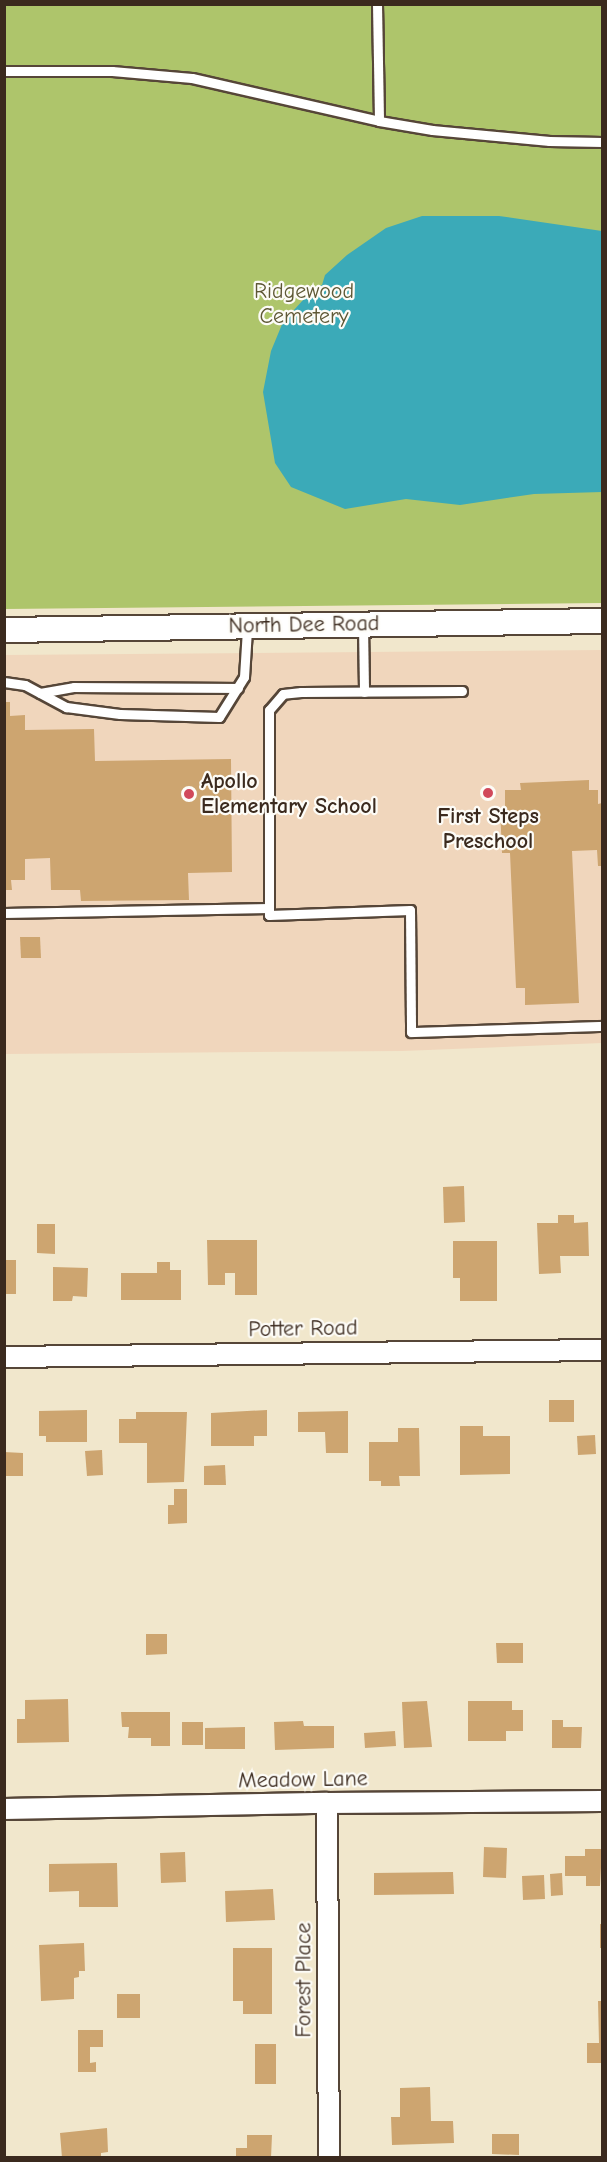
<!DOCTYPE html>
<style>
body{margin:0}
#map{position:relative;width:607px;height:2162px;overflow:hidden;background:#f1e7cc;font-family:"Comic Neue",sans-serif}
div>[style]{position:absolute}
.built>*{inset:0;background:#f0d6bc}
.green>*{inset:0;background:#aec56b}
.water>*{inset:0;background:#3baab8}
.building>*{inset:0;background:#cda570}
.roads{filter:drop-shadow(2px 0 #564638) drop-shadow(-2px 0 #564638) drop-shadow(0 2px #564638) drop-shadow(0 -2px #564638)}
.service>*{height:9px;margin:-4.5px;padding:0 4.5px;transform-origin:4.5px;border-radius:4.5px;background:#fff}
.minor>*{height:20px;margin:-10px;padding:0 10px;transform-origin:10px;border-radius:10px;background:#fff}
.tertiary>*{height:24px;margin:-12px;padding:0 12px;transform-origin:12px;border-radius:12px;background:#fff}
.dots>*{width:16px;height:16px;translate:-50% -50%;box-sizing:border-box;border:3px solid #fdfcf7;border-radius:50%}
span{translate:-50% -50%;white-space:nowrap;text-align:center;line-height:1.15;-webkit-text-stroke:4.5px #fdfcf7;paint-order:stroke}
.park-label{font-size:22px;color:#5e5835}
.street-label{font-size:22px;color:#3b2a1e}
.poi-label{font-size:22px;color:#3b2a1e;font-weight:700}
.left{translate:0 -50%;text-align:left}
.frame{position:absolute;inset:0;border:6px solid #3b2a1e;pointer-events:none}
</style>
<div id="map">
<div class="built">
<div style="clip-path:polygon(602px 650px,602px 1043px,402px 1051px,5px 1054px,4px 655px)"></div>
</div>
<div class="green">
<div style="clip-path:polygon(4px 5px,602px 5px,602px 603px,5px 609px)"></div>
</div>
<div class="water">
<div style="clip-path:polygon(422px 216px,499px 216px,602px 231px,602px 492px,534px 494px,460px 505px,406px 499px,345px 509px,291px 487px,275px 463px,263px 392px,271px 351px,283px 322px,314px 288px,322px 285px,325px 275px,347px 255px,386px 228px)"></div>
</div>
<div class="building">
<div style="clip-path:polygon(4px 702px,10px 702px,10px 716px,25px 715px,25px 730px,94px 729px,95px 761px,231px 759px,232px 872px,188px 873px,189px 900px,81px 901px,80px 890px,51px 890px,50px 858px,25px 859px,25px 880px,11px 880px,12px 890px,4px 890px)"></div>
<div style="clip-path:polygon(589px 780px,589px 790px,598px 790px,598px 804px,602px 803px,602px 866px,598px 866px,597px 850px,572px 851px,579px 1003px,525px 1005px,525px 988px,516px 988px,510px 853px,502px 853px,500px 808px,505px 807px,505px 790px,521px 790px,520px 783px)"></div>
<div style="clip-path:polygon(20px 937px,40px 937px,41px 958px,21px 958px)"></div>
<div style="clip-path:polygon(464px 1186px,465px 1222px,444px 1223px,443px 1187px)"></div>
<div style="clip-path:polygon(558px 1215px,574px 1215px,574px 1223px,588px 1222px,589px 1256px,560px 1256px,561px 1273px,539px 1274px,537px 1223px,558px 1223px)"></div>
<div style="clip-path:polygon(37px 1224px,55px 1224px,55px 1254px,37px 1253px)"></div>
<div style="clip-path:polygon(207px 1240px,257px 1240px,257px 1295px,235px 1295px,235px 1273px,225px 1273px,225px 1285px,208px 1285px)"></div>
<div style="clip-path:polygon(453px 1241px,497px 1241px,497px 1301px,460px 1301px,460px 1278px,453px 1278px)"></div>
<div style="clip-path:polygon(4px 1260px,16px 1260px,16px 1294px,4px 1294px)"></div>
<div style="clip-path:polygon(157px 1262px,170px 1262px,170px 1270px,181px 1270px,181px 1300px,121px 1300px,121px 1273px,157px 1273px)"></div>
<div style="clip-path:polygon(53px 1267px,88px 1268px,87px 1297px,73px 1296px,72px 1301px,53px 1301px)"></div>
<div style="clip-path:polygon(549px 1400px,574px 1400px,574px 1422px,549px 1422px)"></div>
<div style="clip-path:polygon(87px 1410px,87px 1442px,46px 1442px,46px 1436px,39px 1436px,39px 1411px)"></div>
<div style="clip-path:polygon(267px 1410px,267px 1436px,254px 1436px,254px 1446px,211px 1446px,211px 1413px)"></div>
<div style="clip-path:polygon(348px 1411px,348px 1453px,326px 1453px,325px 1432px,298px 1432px,298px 1412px)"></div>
<div style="clip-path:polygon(136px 1412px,187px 1412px,184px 1482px,147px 1483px,147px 1443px,119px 1443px,119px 1419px,136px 1419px)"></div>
<div style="clip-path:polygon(460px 1426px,483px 1426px,483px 1436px,510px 1436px,510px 1474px,460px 1475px)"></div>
<div style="clip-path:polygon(398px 1428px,419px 1428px,420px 1476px,399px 1476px,400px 1486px,381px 1486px,381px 1481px,369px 1481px,369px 1442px,398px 1442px)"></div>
<div style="clip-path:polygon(595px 1435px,596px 1454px,578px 1455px,577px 1436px)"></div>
<div style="clip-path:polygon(102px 1450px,103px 1475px,87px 1476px,85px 1451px)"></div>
<div style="clip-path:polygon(4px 1452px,23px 1453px,23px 1476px,4px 1476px)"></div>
<div style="clip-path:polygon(225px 1465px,226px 1485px,204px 1485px,204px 1466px)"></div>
<div style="clip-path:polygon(174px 1489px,187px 1489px,187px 1523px,168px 1524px,168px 1505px,174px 1505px)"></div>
<div style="clip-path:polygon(146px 1634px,167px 1634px,167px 1654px,146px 1655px)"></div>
<div style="clip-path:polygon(496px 1643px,523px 1643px,523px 1663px,497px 1663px)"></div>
<div style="clip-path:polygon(68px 1699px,69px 1742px,17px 1743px,17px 1719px,25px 1719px,25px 1700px)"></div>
<div style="clip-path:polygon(427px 1701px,432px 1747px,404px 1748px,402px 1702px)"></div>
<div style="clip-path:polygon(468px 1701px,512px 1701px,512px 1710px,523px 1710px,523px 1731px,506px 1731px,506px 1741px,468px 1741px)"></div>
<div style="clip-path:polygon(121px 1712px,170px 1712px,170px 1746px,151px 1746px,151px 1738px,128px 1738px,129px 1727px,122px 1727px)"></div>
<div style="clip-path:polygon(552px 1720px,563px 1720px,563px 1727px,582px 1727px,581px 1748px,552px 1748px)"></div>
<div style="clip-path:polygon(303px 1721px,304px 1726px,334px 1726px,334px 1748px,275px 1750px,274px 1722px)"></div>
<div style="clip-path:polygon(182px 1722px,203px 1722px,203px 1745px,182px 1745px)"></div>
<div style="clip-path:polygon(245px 1727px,245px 1749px,205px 1749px,205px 1728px)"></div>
<div style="clip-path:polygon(395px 1731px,396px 1746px,365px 1748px,364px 1733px)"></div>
<div style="clip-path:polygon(484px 1847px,507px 1848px,506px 1878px,483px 1877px)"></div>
<div style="clip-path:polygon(585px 1849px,602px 1849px,600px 1886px,586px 1886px,586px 1876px,565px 1876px,565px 1856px,585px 1856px)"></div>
<div style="clip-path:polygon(185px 1852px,186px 1882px,161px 1883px,160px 1853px)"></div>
<div style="clip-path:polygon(117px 1863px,118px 1907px,79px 1907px,79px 1891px,49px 1892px,49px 1864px)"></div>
<div style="clip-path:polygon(453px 1872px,454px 1894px,374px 1895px,374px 1873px)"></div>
<div style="clip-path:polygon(562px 1873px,563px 1895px,551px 1896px,550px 1874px)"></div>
<div style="clip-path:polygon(544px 1875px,545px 1899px,523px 1900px,522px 1876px)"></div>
<div style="clip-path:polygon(273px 1889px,275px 1920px,226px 1922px,225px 1891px)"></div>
<div style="clip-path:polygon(600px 1924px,602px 1924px,602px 1948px,600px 1948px)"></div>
<div style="clip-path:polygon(84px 1943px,85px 1971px,79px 1971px,79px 1977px,74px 1978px,74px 1999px,41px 2001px,39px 1945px)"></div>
<div style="clip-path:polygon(233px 1948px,272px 1948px,272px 2014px,243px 2014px,243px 2001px,233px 2001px)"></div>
<div style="clip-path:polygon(117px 1994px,140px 1994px,140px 2018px,117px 2018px)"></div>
<div style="clip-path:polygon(598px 2001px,602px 2001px,602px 2063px,587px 2063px,587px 2043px,599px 2043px)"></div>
<div style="clip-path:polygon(78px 2030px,103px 2030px,103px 2047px,90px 2047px,90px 2063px,96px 2062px,96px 2072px,78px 2072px)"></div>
<div style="clip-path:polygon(255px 2044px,276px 2044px,276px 2084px,255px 2084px)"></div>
<div style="clip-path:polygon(430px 2087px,431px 2121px,453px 2121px,454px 2143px,392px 2145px,391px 2117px,400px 2117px,400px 2088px)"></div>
<div style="clip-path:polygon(107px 2128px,108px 2152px,101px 2153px,101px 2158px,62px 2158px,60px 2133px)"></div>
<div style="clip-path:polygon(492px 2134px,519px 2134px,519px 2155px,492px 2154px)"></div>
<div style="clip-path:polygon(247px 2135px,272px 2135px,271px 2158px,236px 2158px,236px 2148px,247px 2148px)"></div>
</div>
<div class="roads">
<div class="service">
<div style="left:377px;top:4px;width:117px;rotate:89deg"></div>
<div style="left:4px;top:71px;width:108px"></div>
<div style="left:112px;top:71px;width:80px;rotate:5deg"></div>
<div style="left:192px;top:78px;width:192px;rotate:12.9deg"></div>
<div style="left:379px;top:121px;width:54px;rotate:9.6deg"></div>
<div style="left:432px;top:130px;width:118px;rotate:5.4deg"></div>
<div style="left:549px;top:141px;width:53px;rotate:1.1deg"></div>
<div style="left:363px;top:625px;width:67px;rotate:89.1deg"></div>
<div style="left:4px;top:682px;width:21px;rotate:8deg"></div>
<div style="left:25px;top:685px;width:47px;rotate:28.2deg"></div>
<div style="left:66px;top:707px;width:54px;rotate:7.4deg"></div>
<div style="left:120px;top:714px;width:99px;rotate:1.7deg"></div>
<div style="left:219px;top:717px;width:47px;rotate:-58deg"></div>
<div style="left:244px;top:677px;width:48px;rotate:-86.4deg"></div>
<div style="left:462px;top:691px;width:161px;rotate:179.6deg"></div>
<div style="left:301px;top:692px;width:18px;rotate:174deg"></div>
<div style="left:283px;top:694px;width:21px;rotate:131deg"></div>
<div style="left:269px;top:710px;width:205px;rotate:90deg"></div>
<div style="left:269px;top:915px;width:141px;rotate:-2deg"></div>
<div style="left:410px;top:910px;width:122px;rotate:89.5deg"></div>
<div style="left:411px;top:1032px;width:191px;rotate:-1.8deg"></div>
<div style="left:40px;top:693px;width:35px;rotate:-10deg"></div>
<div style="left:74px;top:687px;width:164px;rotate:0.3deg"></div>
<div style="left:4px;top:913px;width:265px;rotate:-1.1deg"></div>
</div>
<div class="minor">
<div style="left:4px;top:1357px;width:598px;rotate:-0.67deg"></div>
<div style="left:327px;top:1803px;width:355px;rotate:89.7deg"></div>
<div style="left:4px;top:1809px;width:323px;rotate:-1.1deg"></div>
<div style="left:327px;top:1803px;width:275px;rotate:-0.4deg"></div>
</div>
<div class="tertiary">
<div style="left:4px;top:630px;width:598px;rotate:-0.86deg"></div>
</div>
</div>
<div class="dots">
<div style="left:488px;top:793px;background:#d1495b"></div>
<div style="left:189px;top:794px;background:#d1495b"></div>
</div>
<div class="park-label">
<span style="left:304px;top:304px">Ridgewood<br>Cemetery</span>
</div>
<div class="street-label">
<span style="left:304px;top:625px;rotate:-1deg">North Dee Road</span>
<span style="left:303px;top:1329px;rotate:-1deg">Potter Road</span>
<span style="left:303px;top:1780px;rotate:-1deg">Meadow Lane</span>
<span style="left:304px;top:1980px;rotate:-90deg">Forest Place</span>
</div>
<div class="poi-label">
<span class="left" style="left:201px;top:794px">Apollo<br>Elementary School</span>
<span style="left:488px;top:829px">First Steps<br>Preschool</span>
</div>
<div class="frame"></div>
</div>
